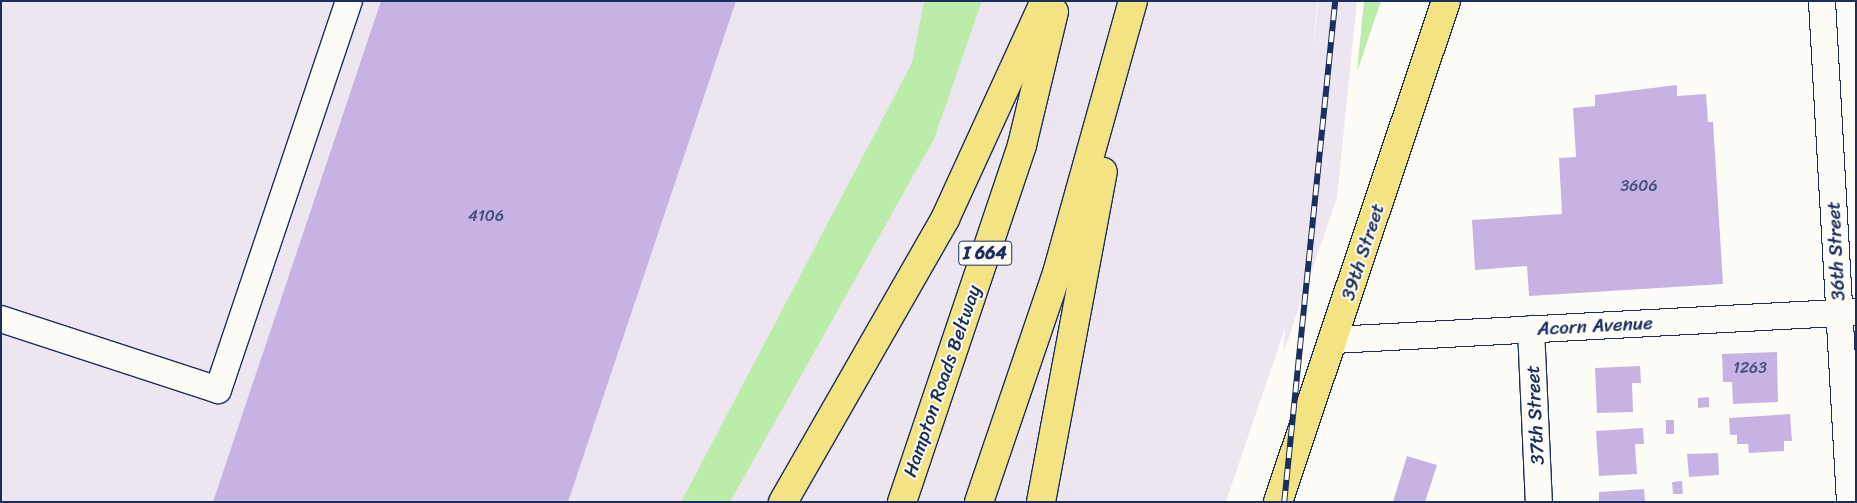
<!DOCTYPE html>
<style>
body{margin:0}
#map{position:relative;width:1857px;height:503px;overflow:hidden;background:#fdfcf7;font-family:Sriracha,sans-serif}
div>[style]{position:absolute}
.built>*{inset:0;background:#ede6f1}
.green>*{inset:0;background:#bcecaa}
.building>*{inset:0;background:#c7b3e3}
.roads{filter:drop-shadow(1px 0 #1b2f5e) drop-shadow(-1px 0 #1b2f5e) drop-shadow(0 1px #1b2f5e) drop-shadow(0 -1px #1b2f5e)}
.minor>*{height:26px;margin:-13px;padding:0 13px;transform-origin:13px;border-radius:13px;background:#fdfcf7}
.major>*{height:28px;margin:-14px;padding:0 14px;transform-origin:14px;border-radius:14px;background:#f4e382}
.highway>*{height:28px;margin:-14px;padding:0 14px;transform-origin:14px;border-radius:14px;background:#f4e382}
.rail>*{height:5.5px;margin-top:-2.75px;transform-origin:0;background:repeating-linear-gradient(90deg,#fdfcf7 0 11px,#1b2f5e 0 22px);box-sizing:border-box;border-block:1px solid #1b2f5e}
span{translate:-50% -50%;white-space:nowrap;text-align:center;line-height:1.15;-webkit-text-stroke:4px #fdfcf7;paint-order:stroke}
.number-label{font-size:16px;color:#46507f}
.number-label span{-webkit-text-stroke-width:0}
.shield-label span{padding:1px 4px;background:#fdfcf7;border:1px solid;border-radius:4px;-webkit-text-stroke-width:0}
.shield-label{font-size:18px;color:#1b2f5e;font-weight:700}
.street-label{font-size:19px;color:#1b2f5e}
.frame{position:absolute;inset:0;border:2px solid #1b2f5e;pointer-events:none}
</style>
<div id="map">
<div class="built">
<div style="clip-path:polygon(1px 1px,1317px 1px,1313px 53px,1318px 1px,1357px 1px,1337px 198px,1283px 354px,1285px 328px,1226px 502px,1px 502px)"></div>
</div>
<div class="green">
<div style="clip-path:polygon(924px 1px,982px 1px,934px 139px,730px 502px,681px 502px,912px 63px)"></div>
<div style="clip-path:polygon(1364px 1px,1381px 1px,1357px 72px)"></div>
</div>
<div class="building">
<div style="clip-path:polygon(381px 1px,736px 1px,568px 502px,213px 502px)"></div>
<div style="clip-path:polygon(1677px 85px,1677px 96px,1706px 94px,1708px 122px,1713px 122px,1723px 284px,1529px 296px,1527px 266px,1475px 270px,1472px 220px,1562px 214px,1559px 158px,1576px 157px,1573px 108px,1595px 106px,1595px 95px)"></div>
<div style="clip-path:polygon(1777px 352px,1778px 402px,1733px 404px,1732px 382px,1723px 382px,1722px 354px)"></div>
<div style="clip-path:polygon(1640px 366px,1641px 383px,1632px 383px,1633px 412px,1597px 413px,1595px 368px)"></div>
<div style="clip-path:polygon(1709px 397px,1709px 407px,1698px 408px,1698px 398px)"></div>
<div style="clip-path:polygon(1790px 414px,1792px 441px,1784px 441px,1784px 451px,1749px 453px,1748px 444px,1737px 444px,1737px 435px,1730px 435px,1729px 418px)"></div>
<div style="clip-path:polygon(1666px 420px,1674px 420px,1674px 434px,1666px 434px)"></div>
<div style="clip-path:polygon(1643px 428px,1644px 444px,1635px 444px,1637px 474px,1599px 476px,1596px 431px)"></div>
<div style="clip-path:polygon(1718px 453px,1719px 475px,1689px 477px,1687px 454px)"></div>
<div style="clip-path:polygon(1407px 456px,1437px 465px,1425px 502px,1393px 502px)"></div>
<div style="clip-path:polygon(1682px 481px,1683px 494px,1673px 494px,1672px 482px)"></div>
<div style="clip-path:polygon(1644px 489px,1645px 502px,1599px 502px,1599px 492px)"></div>
</div>
<div class="roads">
<div class="minor">
<div style="left:1822px;top:1px;width:502px;rotate:86.8deg"></div>
<div style="left:1px;top:319px;width:228px;rotate:18.1deg"></div>
<div style="left:218px;top:390px;width:410px;rotate:-71.4deg"></div>
<div style="left:1531px;top:329px;width:173px;rotate:87.4deg"></div>
<div style="left:1334px;top:340px;width:523px;rotate:-3.07deg"></div>
</div>
<div class="major">
<div style="left:1278px;top:502px;width:528px;rotate:-71.46deg"></div>
</div>
<div class="highway">
<div style="left:783px;top:502px;width:326px;rotate:-60.2deg"></div>
<div style="left:945px;top:219px;width:240px;rotate:-65.4deg"></div>
<div style="left:902px;top:502px;width:377px;rotate:-71.4deg"></div>
<div style="left:1022px;top:145px;width:137px;rotate:-76.5deg"></div>
<div style="left:979px;top:502px;width:242px;rotate:-71.2deg"></div>
<div style="left:1057px;top:273px;width:282px;rotate:-74.4deg"></div>
<div style="left:1041px;top:502px;width:336px;rotate:-79.4deg"></div>
</div>
</div>
<div class="rail">
<div style="left:1284px;top:502px;width:504px;rotate:-84.19deg"></div>
</div>
<div class="number-label">
<span style="left:1639px;top:186px">3606</span>
<span style="left:486px;top:216px">4106</span>
<span style="left:1750px;top:368px">1263</span>
</div>
<div class="shield-label">
<span style="left:985px;top:253px">I 664</span>
</div>
<div class="street-label">
<span style="left:1836px;top:251px;rotate:-93deg">36th Street</span>
<span style="left:1363px;top:252px;rotate:-72deg">39th Street</span>
<span style="left:1595px;top:326px;rotate:-3deg">Acorn Avenue</span>
<span style="left:942px;top:381px;rotate:-71deg">Hampton Roads Beltway</span>
<span style="left:1535px;top:415px;rotate:-93deg">37th Street</span>
</div>
<div class="frame"></div>
</div>
